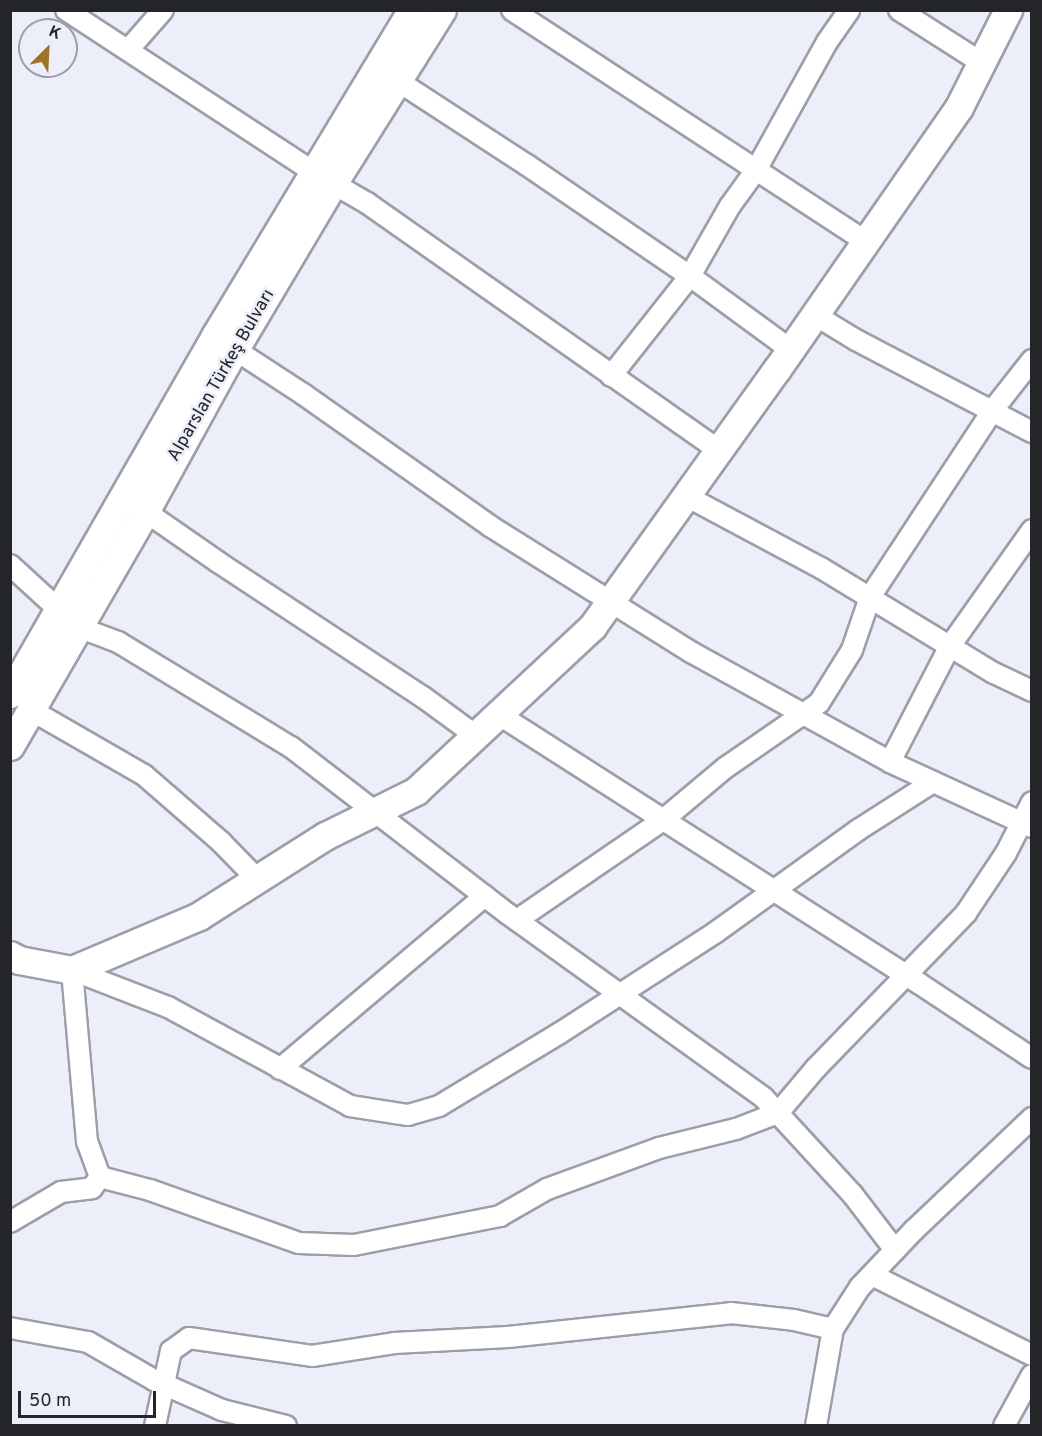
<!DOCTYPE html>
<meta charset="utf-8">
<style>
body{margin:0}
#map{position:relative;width:1042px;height:1436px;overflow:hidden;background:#eceef9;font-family:Overpass,sans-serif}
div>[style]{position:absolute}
.roads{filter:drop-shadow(2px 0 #9c9ea9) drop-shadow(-2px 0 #9c9ea9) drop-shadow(0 2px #9c9ea9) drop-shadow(0 -2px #9c9ea9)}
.street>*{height:20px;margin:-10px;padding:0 10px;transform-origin:10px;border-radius:10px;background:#fff}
.secondary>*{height:27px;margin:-13.5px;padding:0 13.5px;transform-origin:13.5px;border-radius:13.5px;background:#fff}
span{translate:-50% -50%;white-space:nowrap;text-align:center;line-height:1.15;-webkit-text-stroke:5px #eceef9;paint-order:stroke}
.street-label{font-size:18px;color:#242529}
.frame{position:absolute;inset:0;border:12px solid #242529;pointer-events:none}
.north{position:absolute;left:18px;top:18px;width:60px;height:60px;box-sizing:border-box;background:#eceef9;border:2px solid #9c9ea6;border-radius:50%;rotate:24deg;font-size:16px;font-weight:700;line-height:24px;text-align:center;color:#242529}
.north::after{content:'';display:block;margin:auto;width:21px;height:27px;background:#a07324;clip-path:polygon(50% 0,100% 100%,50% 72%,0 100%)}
.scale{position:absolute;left:18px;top:1391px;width:138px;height:27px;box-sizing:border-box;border:3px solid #242529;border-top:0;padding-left:8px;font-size:18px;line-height:21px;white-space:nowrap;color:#242529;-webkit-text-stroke:4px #eceef9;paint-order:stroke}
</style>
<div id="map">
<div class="roads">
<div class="street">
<div style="left:66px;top:10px;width:298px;rotate:33.2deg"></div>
<div style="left:315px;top:173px;width:60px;rotate:30deg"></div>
<div style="left:367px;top:203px;width:430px;rotate:35.1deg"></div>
<div style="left:512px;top:10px;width:423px;rotate:33.2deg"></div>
<div style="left:899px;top:10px;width:98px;rotate:32.6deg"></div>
<div style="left:128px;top:50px;width:53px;rotate:-48.8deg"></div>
<div style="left:398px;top:81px;width:154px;rotate:33.1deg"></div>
<div style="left:527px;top:165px;width:197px;rotate:34.3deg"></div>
<div style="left:690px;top:276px;width:125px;rotate:36.2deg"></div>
<div style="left:815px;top:315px;width:48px;rotate:31.4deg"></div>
<div style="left:856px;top:340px;width:199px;rotate:27.6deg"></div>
<div style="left:225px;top:343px;width:93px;rotate:33.2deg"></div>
<div style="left:303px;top:394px;width:229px;rotate:35.2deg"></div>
<div style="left:490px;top:526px;width:237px;rotate:32.1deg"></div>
<div style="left:691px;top:652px;width:227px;rotate:28.9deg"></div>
<div style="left:890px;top:762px;width:155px;rotate:24.7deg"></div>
<div style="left:611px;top:376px;width:127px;rotate:-51.7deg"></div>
<div style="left:690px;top:276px;width:81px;rotate:-60.3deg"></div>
<div style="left:730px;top:206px;width:44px;rotate:-54.2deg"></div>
<div style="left:756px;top:170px;width:146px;rotate:-61deg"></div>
<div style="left:827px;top:42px;width:39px;rotate:-55deg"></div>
<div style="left:686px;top:496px;width:153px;rotate:28.1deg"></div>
<div style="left:821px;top:568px;width:202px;rotate:31.3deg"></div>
<div style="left:994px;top:673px;width:42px;rotate:25.3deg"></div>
<div style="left:136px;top:505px;width:100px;rotate:34.8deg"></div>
<div style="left:218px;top:562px;width:245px;rotate:33.4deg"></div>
<div style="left:423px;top:697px;width:64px;rotate:36.2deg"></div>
<div style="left:10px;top:565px;width:92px;rotate:42.4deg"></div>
<div style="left:78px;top:627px;width:43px;rotate:20.6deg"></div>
<div style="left:118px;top:642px;width:202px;rotate:31.3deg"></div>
<div style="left:291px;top:747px;width:274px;rotate:37.6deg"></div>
<div style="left:508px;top:914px;width:314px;rotate:35.7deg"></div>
<div style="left:763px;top:1097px;width:133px;rotate:47.4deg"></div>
<div style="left:853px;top:1195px;width:69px;rotate:52.6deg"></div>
<div style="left:31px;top:710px;width:130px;rotate:29.9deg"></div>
<div style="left:144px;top:775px;width:102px;rotate:41deg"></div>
<div style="left:221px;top:842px;width:52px;rotate:45.8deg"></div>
<div style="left:498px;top:714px;width:501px;rotate:32.61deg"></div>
<div style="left:920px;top:984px;width:134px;rotate:33.5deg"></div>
<div style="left:890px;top:762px;width:131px;rotate:-62.7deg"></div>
<div style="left:950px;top:646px;width:142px;rotate:-54.7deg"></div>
<div style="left:517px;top:920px;width:177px;rotate:-34.4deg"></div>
<div style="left:663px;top:820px;width:81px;rotate:-40deg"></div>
<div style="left:725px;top:768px;width:114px;rotate:-34.7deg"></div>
<div style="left:819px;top:703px;width:62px;rotate:-58.1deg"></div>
<div style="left:852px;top:650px;width:56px;rotate:-71.2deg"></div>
<div style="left:870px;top:597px;width:222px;rotate:-56.7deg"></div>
<div style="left:992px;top:411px;width:65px;rotate:-51.9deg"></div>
<div style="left:280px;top:1069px;width:268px;rotate:-40.2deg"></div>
<div style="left:100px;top:1177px;width:52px;rotate:14.6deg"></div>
<div style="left:150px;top:1190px;width:158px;rotate:19.6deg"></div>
<div style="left:299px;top:1243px;width:55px;rotate:2.1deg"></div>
<div style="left:354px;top:1245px;width:149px;rotate:-11.2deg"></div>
<div style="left:500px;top:1216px;width:54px;rotate:-29.9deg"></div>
<div style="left:547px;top:1189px;width:119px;rotate:-20.1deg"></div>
<div style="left:659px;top:1148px;width:79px;rotate:-13.9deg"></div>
<div style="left:736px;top:1129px;width:45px;rotate:-20.9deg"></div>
<div style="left:778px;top:1113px;width:59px;rotate:-49.8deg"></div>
<div style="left:816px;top:1068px;width:216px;rotate:-45.9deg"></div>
<div style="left:966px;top:913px;width:72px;rotate:-56.3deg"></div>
<div style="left:1006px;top:853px;width:57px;rotate:-63deg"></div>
<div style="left:10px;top:1222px;width:59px;rotate:-30.5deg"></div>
<div style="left:61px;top:1192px;width:31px;rotate:-7deg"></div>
<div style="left:92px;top:1188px;width:14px;rotate:-54deg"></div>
<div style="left:100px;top:1177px;width:37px;rotate:-110deg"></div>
<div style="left:87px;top:1142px;width:173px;rotate:-95deg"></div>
<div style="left:72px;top:970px;width:103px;rotate:21.1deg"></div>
<div style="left:168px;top:1007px;width:207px;rotate:28.5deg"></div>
<div style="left:350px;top:1106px;width:59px;rotate:8.8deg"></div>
<div style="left:408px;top:1115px;width:32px;rotate:-16deg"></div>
<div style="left:439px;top:1106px;width:141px;rotate:-31.1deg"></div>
<div style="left:560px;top:1033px;width:186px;rotate:-32.9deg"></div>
<div style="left:716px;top:932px;width:175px;rotate:-35.7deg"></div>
<div style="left:858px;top:830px;width:89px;rotate:-32.6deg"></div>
<div style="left:872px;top:1275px;width:179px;rotate:26.6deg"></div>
<div style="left:10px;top:1328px;width:79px;rotate:10.2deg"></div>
<div style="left:88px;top:1342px;width:76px;rotate:29.9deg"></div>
<div style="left:154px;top:1380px;width:74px;rotate:23.8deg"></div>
<div style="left:222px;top:1410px;width:66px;rotate:14deg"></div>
<div style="left:155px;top:1426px;width:77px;rotate:-78deg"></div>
<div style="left:171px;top:1351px;width:22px;rotate:-36deg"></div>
<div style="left:189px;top:1338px;width:124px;rotate:8.3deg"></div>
<div style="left:312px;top:1356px;width:83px;rotate:-9deg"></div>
<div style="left:394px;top:1343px;width:114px;rotate:-3deg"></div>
<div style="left:508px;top:1337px;width:224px;rotate:-6.1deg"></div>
<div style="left:731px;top:1313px;width:63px;rotate:6.3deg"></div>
<div style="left:794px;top:1320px;width:40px;rotate:13deg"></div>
<div style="left:816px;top:1426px;width:98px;rotate:-80.1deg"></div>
<div style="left:833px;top:1329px;width:50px;rotate:-57.3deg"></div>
<div style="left:860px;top:1287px;width:79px;rotate:-46.5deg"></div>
<div style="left:914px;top:1230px;width:163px;rotate:-43.5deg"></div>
<div style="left:1004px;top:1426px;width:58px;rotate:-61.2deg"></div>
</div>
<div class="secondary">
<div style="left:10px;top:694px;width:413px;rotate:-60.2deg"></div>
<div style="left:215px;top:336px;width:381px;rotate:-58.9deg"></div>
<div style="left:10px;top:746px;width:270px;rotate:-60deg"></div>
<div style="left:145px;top:512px;width:169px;rotate:-61.3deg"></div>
<div style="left:226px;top:364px;width:212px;rotate:-59.3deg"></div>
<div style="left:334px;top:182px;width:203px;rotate:-57.9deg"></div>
<div style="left:10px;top:955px;width:10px;rotate:29deg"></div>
<div style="left:19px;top:960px;width:54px;rotate:10.7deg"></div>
<div style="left:72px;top:970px;width:138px;rotate:-23deg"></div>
<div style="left:199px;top:916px;width:149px;rotate:-32.4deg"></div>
<div style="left:325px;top:836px;width:102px;rotate:-26.3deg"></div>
<div style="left:416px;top:791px;width:241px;rotate:-43deg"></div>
<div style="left:592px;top:627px;width:317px;rotate:-54.4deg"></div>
<div style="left:777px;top:369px;width:319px;rotate:-55.2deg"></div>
<div style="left:959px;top:107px;width:109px;rotate:-63.2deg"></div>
</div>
</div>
<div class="street-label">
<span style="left:222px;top:376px;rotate:-60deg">Alparslan Türkeş Bulvarı</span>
</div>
<div class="frame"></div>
<div class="north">K</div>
<div class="scale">50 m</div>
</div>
